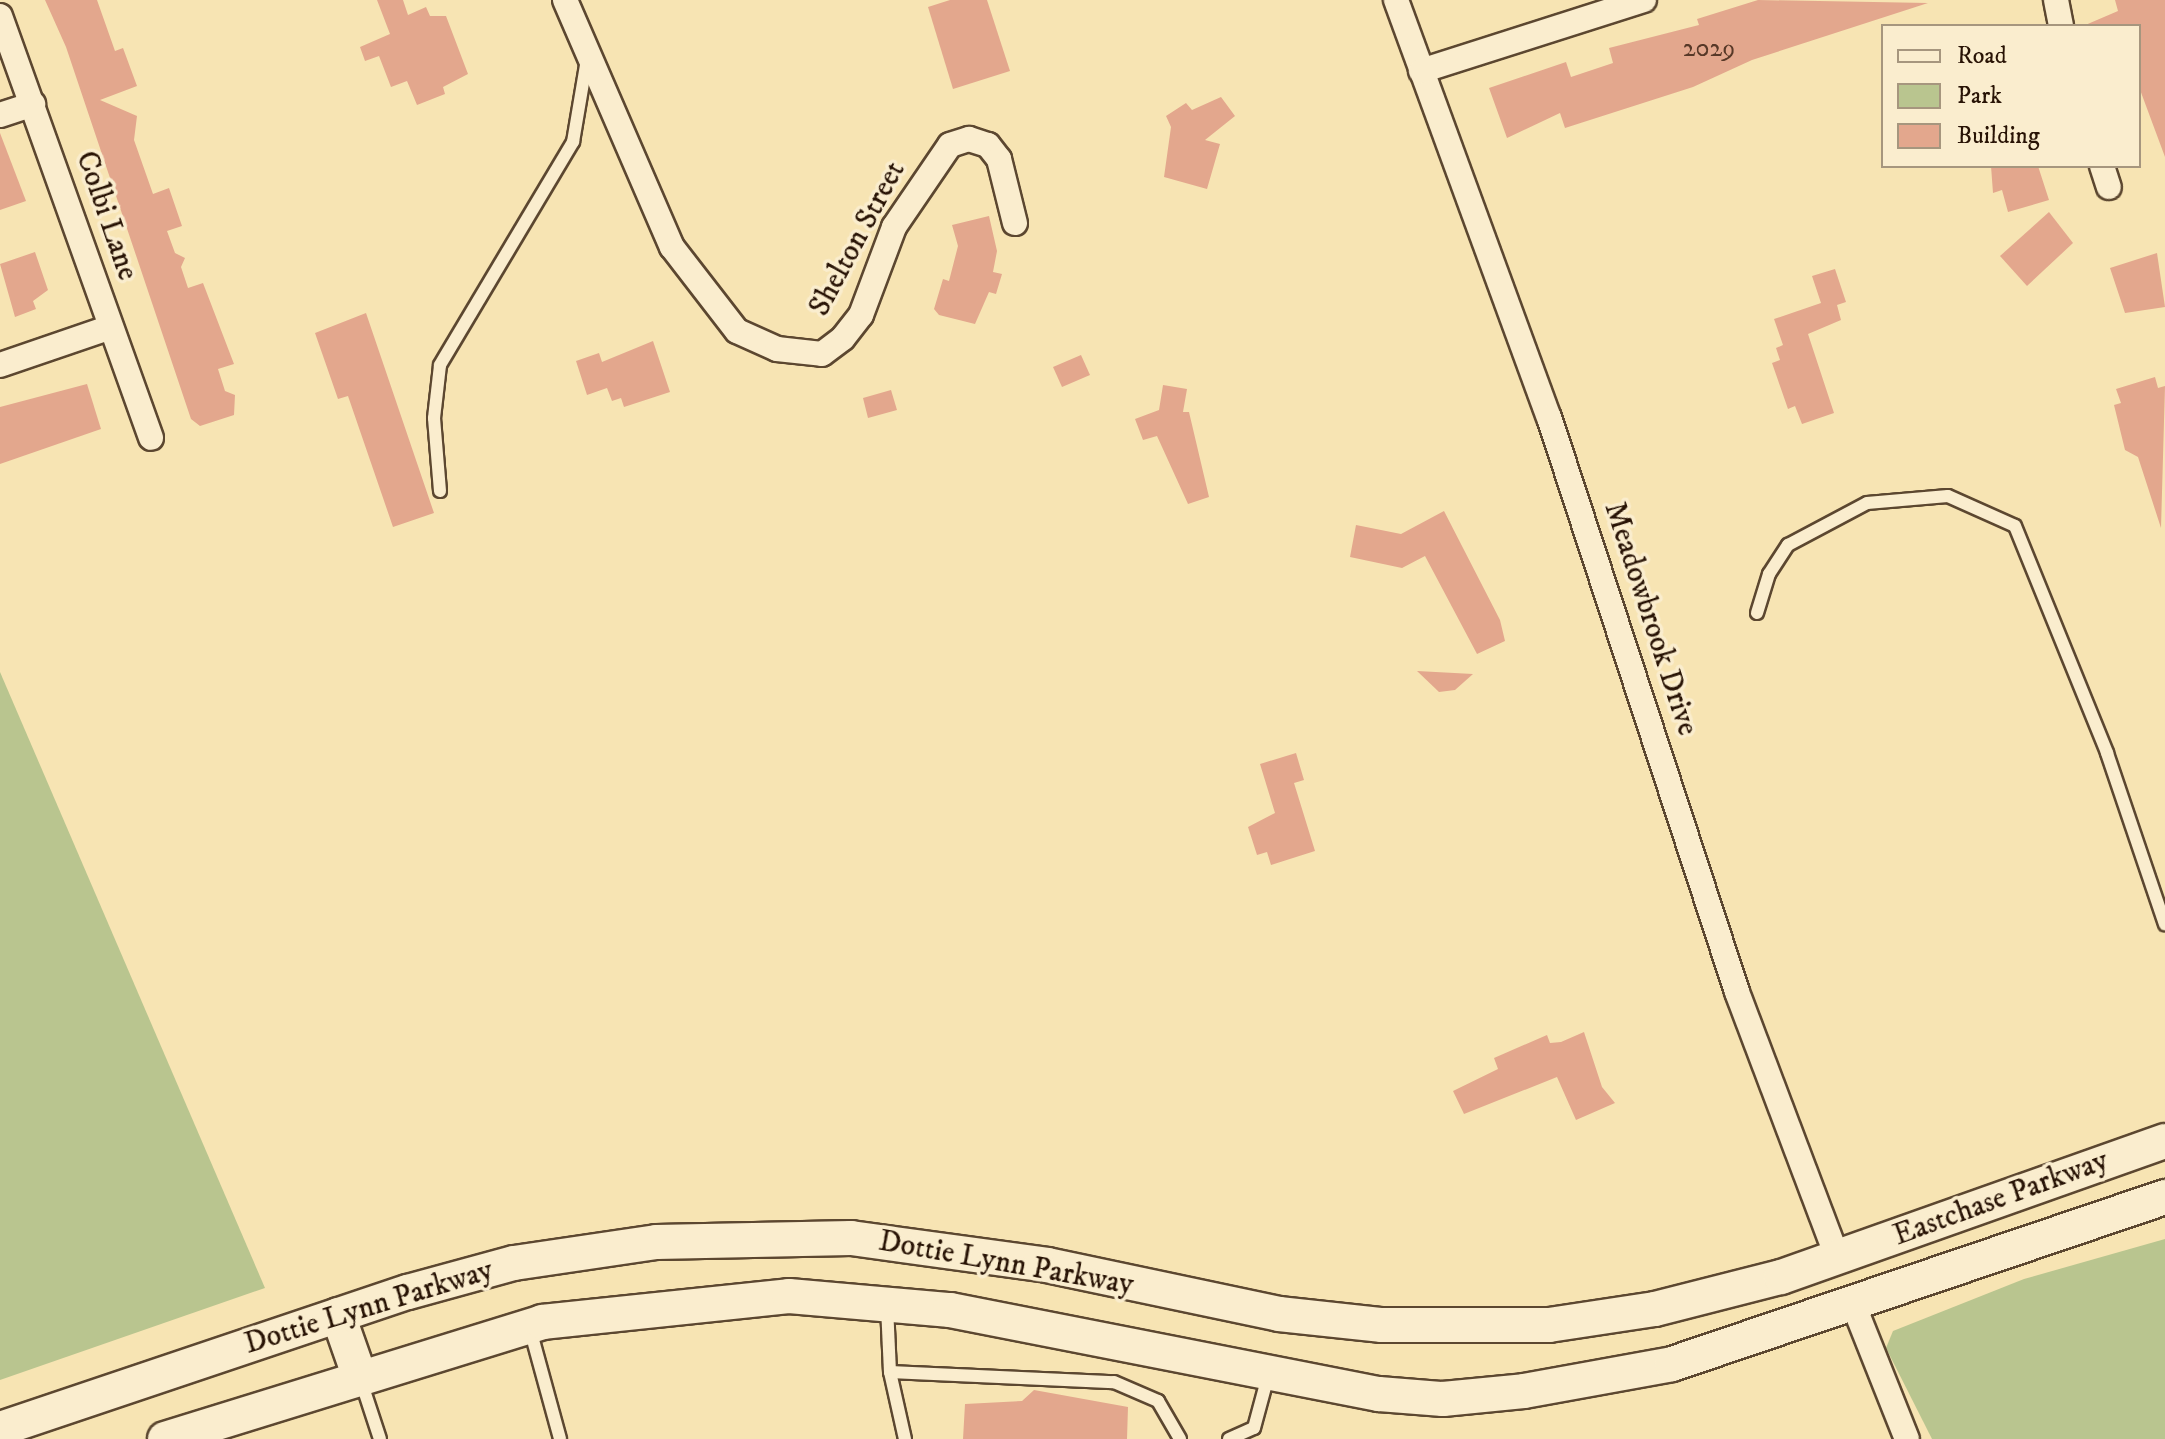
<!DOCTYPE html>
<style>
body{margin:0}
#map{position:relative;width:2165px;height:1439px;overflow:hidden;background:#f7e4b3;font-family:"IM FELL DW Pica",serif}
div>[style]{position:absolute}
.green>*{inset:0;background:#b9c58f}
.building>*{inset:0;background:#e3a78d}
.roads{filter:drop-shadow(2px 0 #5c4730) drop-shadow(-2px 0 #5c4730) drop-shadow(0 2px #5c4730) drop-shadow(0 -2px #5c4730)}
.lane>*{height:12px;margin:-6px;padding:0 6px;transform-origin:6px;border-radius:6px;background:#faedce}
.street>*{height:24px;margin:-12px;padding:0 12px;transform-origin:12px;border-radius:12px;background:#faedce}
.secondary>*{height:34px;margin:-17px;padding:0 17px;transform-origin:17px;border-radius:17px;background:#faedce}
span{translate:-50% -50%;white-space:nowrap;text-align:center;line-height:1.15;-webkit-text-stroke:7px #faedce;paint-order:stroke}
.number-label{font-size:26px;color:#573827}
.number-label span{-webkit-text-stroke-width:0}
.street-label{font-size:30px;color:#281305}
.legend{position:absolute;left:1881px;top:24px;width:260px;height:144px;box-sizing:border-box;background:#faedce;border:2px solid #a6967e;margin:0;padding:10px 14px;list-style:none;font-size:24px;color:#281305}
.legend li{display:flex;align-items:center;gap:16px;height:40px}
.legend b{width:40px;border:2px solid #a6967e}
</style>
<div id="map">
<div class="green">
<div style="clip-path:polygon(0 672px,265px 1288px,0 1380px)"></div>
<div style="clip-path:polygon(2165px 1239px,2165px 1439px,1932px 1439px,1886px 1348px,1893px 1331px,2024px 1279px)"></div>
</div>
<div class="building">
<div style="clip-path:polygon(45px 0,97px 0,115px 51px,123px 48px,137px 86px,100px 100px,137px 116px,134px 140px,153px 194px,169px 188px,182px 226px,167px 231px,175px 253px,185px 258px,181px 267px,188px 288px,203px 283px,234px 364px,218px 369px,225px 391px,235px 395px,234px 415px,200px 426px,191px 419px,66px 47px)"></div>
<div style="clip-path:polygon(377px 0,403px 0,408px 15px,426px 7px,430px 16px,446px 16px,468px 74px,443px 87px,445px 94px,417px 105px,407px 81px,391px 87px,379px 56px,365px 61px,360px 47px,390px 34px)"></div>
<div style="clip-path:polygon(950px 0,987px 0,1010px 71px,953px 89px,928px 7px)"></div>
<div style="clip-path:polygon(1758px 0,1928px 3px,1752px 60px,1693px 87px,1565px 128px,1560px 113px,1507px 138px,1489px 88px,1566px 62px,1571px 77px,1613px 63px,1609px 48px,1699px 25px,1697px 19px)"></div>
<div style="clip-path:polygon(2115px 0,2165px 0,2165px 157px,2139px 87px,2139px 26px,2083px 26px,2118px 11px)"></div>
<div style="clip-path:polygon(1221px 97px,1235px 116px,1205px 140px,1220px 144px,1207px 189px,1164px 177px,1171px 127px,1166px 116px,1186px 103px,1192px 110px)"></div>
<div style="clip-path:polygon(0 133px,26px 201px,0 210px)"></div>
<div style="clip-path:polygon(1991px 166px,2038px 166px,2049px 200px,2008px 212px,2002px 190px,1993px 193px)"></div>
<div style="clip-path:polygon(2049px 212px,2073px 243px,2027px 286px,2000px 256px)"></div>
<div style="clip-path:polygon(989px 216px,997px 251px,993px 272px,1002px 274px,996px 294px,989px 292px,975px 324px,939px 315px,934px 309px,943px 279px,949px 281px,958px 246px,952px 225px)"></div>
<div style="clip-path:polygon(35px 252px,48px 290px,33px 301px,36px 309px,15px 317px,0 264px)"></div>
<div style="clip-path:polygon(2157px 253px,2165px 307px,2125px 313px,2110px 268px)"></div>
<div style="clip-path:polygon(1835px 269px,1846px 302px,1837px 305px,1841px 320px,1808px 334px,1834px 413px,1802px 424px,1795px 406px,1788px 409px,1772px 363px,1780px 360px,1776px 348px,1783px 345px,1774px 319px,1821px 303px,1812px 276px)"></div>
<div style="clip-path:polygon(366px 313px,434px 513px,393px 527px,348px 396px,338px 399px,315px 333px)"></div>
<div style="clip-path:polygon(653px 341px,670px 392px,624px 407px,621px 398px,612px 401px,607px 388px,587px 395px,576px 361px,599px 353px,602px 362px)"></div>
<div style="clip-path:polygon(1081px 355px,1090px 375px,1062px 387px,1053px 367px)"></div>
<div style="clip-path:polygon(2155px 377px,2158px 388px,2165px 386px,2161px 528px,2138px 457px,2125px 450px,2114px 405px,2121px 403px,2116px 389px)"></div>
<div style="clip-path:polygon(87px 384px,101px 429px,0 464px,0 407px)"></div>
<div style="clip-path:polygon(1163px 385px,1187px 389px,1183px 412px,1189px 412px,1209px 497px,1188px 504px,1157px 436px,1143px 440px,1135px 419px,1159px 410px)"></div>
<div style="clip-path:polygon(891px 390px,897px 410px,868px 418px,863px 398px)"></div>
<div style="clip-path:polygon(1444px 511px,1500px 620px,1505px 641px,1477px 654px,1425px 556px,1402px 568px,1350px 557px,1356px 525px,1401px 534px)"></div>
<div style="clip-path:polygon(1417px 671px,1473px 674px,1455px 690px,1439px 692px)"></div>
<div style="clip-path:polygon(1296px 753px,1304px 780px,1294px 783px,1315px 851px,1271px 865px,1267px 852px,1257px 855px,1248px 827px,1275px 813px,1260px 764px)"></div>
<div style="clip-path:polygon(1584px 1032px,1602px 1087px,1615px 1103px,1576px 1120px,1557px 1077px,1464px 1114px,1453px 1091px,1498px 1069px,1494px 1058px,1547px 1035px,1550px 1043px,1561px 1042px)"></div>
<div style="clip-path:polygon(1034px 1390px,1128px 1407px,1127px 1439px,963px 1439px,965px 1404px,1022px 1401px)"></div>
</div>
<div class="roads">
<div class="lane">
<div style="left:440px;top:491px;width:73px;rotate:-94.7deg"></div>
<div style="left:434px;top:418px;width:53px;rotate:-83.5deg"></div>
<div style="left:440px;top:365px;width:260px;rotate:-59.2deg"></div>
<div style="left:573px;top:142px;width:84px;rotate:-80.4deg"></div>
<div style="left:1757px;top:613px;width:41px;rotate:-72.9deg"></div>
<div style="left:1769px;top:574px;width:35px;rotate:-57deg"></div>
<div style="left:1788px;top:545px;width:89px;rotate:-28deg"></div>
<div style="left:1867px;top:503px;width:81px;rotate:-4.9deg"></div>
<div style="left:1948px;top:496px;width:73px;rotate:24.1deg"></div>
<div style="left:2015px;top:526px;width:245px;rotate:67.9deg"></div>
<div style="left:2107px;top:753px;width:181px;rotate:71.3deg"></div>
<div style="left:887px;top:1306px;width:66px;rotate:87.4deg"></div>
<div style="left:890px;top:1372px;width:224px;rotate:2.6deg"></div>
<div style="left:1114px;top:1382px;width:48px;rotate:23.4deg"></div>
<div style="left:1158px;top:1401px;width:44px;rotate:59.9deg"></div>
<div style="left:530px;top:1329px;width:114px;rotate:74.7deg"></div>
<div style="left:890px;top:1372px;width:69px;rotate:77.4deg"></div>
<div style="left:361px;top:1381px;width:61px;rotate:71.9deg"></div>
<div style="left:1229px;top:1439px;width:27px;rotate:-24deg"></div>
<div style="left:1254px;top:1428px;width:54px;rotate:-74.9deg"></div>
</div>
<div class="street">
<div style="left:565px;top:0;width:269px;rotate:66.6deg"></div>
<div style="left:672px;top:247px;width:106px;rotate:52.3deg"></div>
<div style="left:737px;top:331px;width:44px;rotate:24.2deg"></div>
<div style="left:777px;top:349px;width:45px;rotate:6.3deg"></div>
<div style="left:822px;top:354px;width:26px;rotate:-37deg"></div>
<div style="left:843px;top:338px;width:29px;rotate:-52deg"></div>
<div style="left:861px;top:315px;width:94px;rotate:-69.4deg"></div>
<div style="left:894px;top:227px;width:99px;rotate:-55.7deg"></div>
<div style="left:950px;top:145px;width:20px;rotate:-18deg"></div>
<div style="left:969px;top:139px;width:20px;rotate:18deg"></div>
<div style="left:988px;top:145px;width:18px;rotate:52deg"></div>
<div style="left:999px;top:159px;width:66px;rotate:76deg"></div>
<div style="left:1396px;top:0;width:444px;rotate:69.9deg"></div>
<div style="left:1549px;top:417px;width:605px;rotate:71.89deg"></div>
<div style="left:1737px;top:992px;width:285px;rotate:69.3deg"></div>
<div style="left:2056px;top:0;width:26px;rotate:79deg"></div>
<div style="left:0;top:16px;width:448px;rotate:70.3deg"></div>
<div style="left:1421px;top:71px;width:234px;rotate:-17.7deg"></div>
<div style="left:0;top:115px;width:35px;rotate:-18deg"></div>
<div style="left:2102px;top:166px;width:22px;rotate:72deg"></div>
<div style="left:0;top:365px;width:117px;rotate:-18.9deg"></div>
<div style="left:1854px;top:1306px;width:143px;rotate:68.3deg"></div>
</div>
<div class="secondary">
<div style="left:338px;top:1315px;width:64px;rotate:70.7deg"></div>
<div style="left:0;top:1429px;width:430px;rotate:-18.6deg"></div>
<div style="left:408px;top:1292px;width:110px;rotate:-15.3deg"></div>
<div style="left:514px;top:1263px;width:144px;rotate:-8.4deg"></div>
<div style="left:656px;top:1242px;width:195px;rotate:-1.2deg"></div>
<div style="left:851px;top:1238px;width:198px;rotate:7.8deg"></div>
<div style="left:1047px;top:1265px;width:237px;rotate:11.9deg"></div>
<div style="left:1279px;top:1314px;width:104px;rotate:6.1deg"></div>
<div style="left:1382px;top:1325px;width:167px"></div>
<div style="left:1549px;top:1325px;width:107px;rotate:-8.6deg"></div>
<div style="left:1655px;top:1309px;width:130px;rotate:-14.3deg"></div>
<div style="left:1781px;top:1277px;width:407px;rotate:-19.5deg"></div>
<div style="left:165px;top:1439px;width:395px;rotate:-17.2deg"></div>
<div style="left:542px;top:1322px;width:248px;rotate:-6deg"></div>
<div style="left:789px;top:1296px;width:162px;rotate:5deg"></div>
<div style="left:950px;top:1310px;width:437px;rotate:11.1deg"></div>
<div style="left:1379px;top:1394px;width:64px;rotate:4.5deg"></div>
<div style="left:1443px;top:1399px;width:81px;rotate:-5.6deg"></div>
<div style="left:1524px;top:1391px;width:150px;rotate:-10.3deg"></div>
<div style="left:1672px;top:1364px;width:521px;rotate:-18.71deg"></div>
</div>
</div>
<div class="number-label">
<span style="left:1709px;top:49px">2029</span>
</div>
<div class="street-label">
<span style="left:106px;top:216px;rotate:71deg">Colbi Lane</span>
<span style="left:858px;top:239px;rotate:-62deg">Shelton Street</span>
<span style="left:1650px;top:619px;rotate:72deg">Meadowbrook Drive</span>
<span style="left:2001px;top:1199px;rotate:-20deg">Eastchase Parkway</span>
<span style="left:1006px;top:1264px;rotate:10deg">Dottie Lynn Parkway</span>
<span style="left:369px;top:1308px;rotate:-17deg">Dottie Lynn Parkway</span>
</div>
<ul class="legend">
<li><b style="height:10px;background:#faedce"></b>Road</li>
<li><b style="height:22px;background:#b9c58f"></b>Park</li>
<li><b style="height:22px;background:#e3a78d"></b>Building</li>
</ul>
</div>
